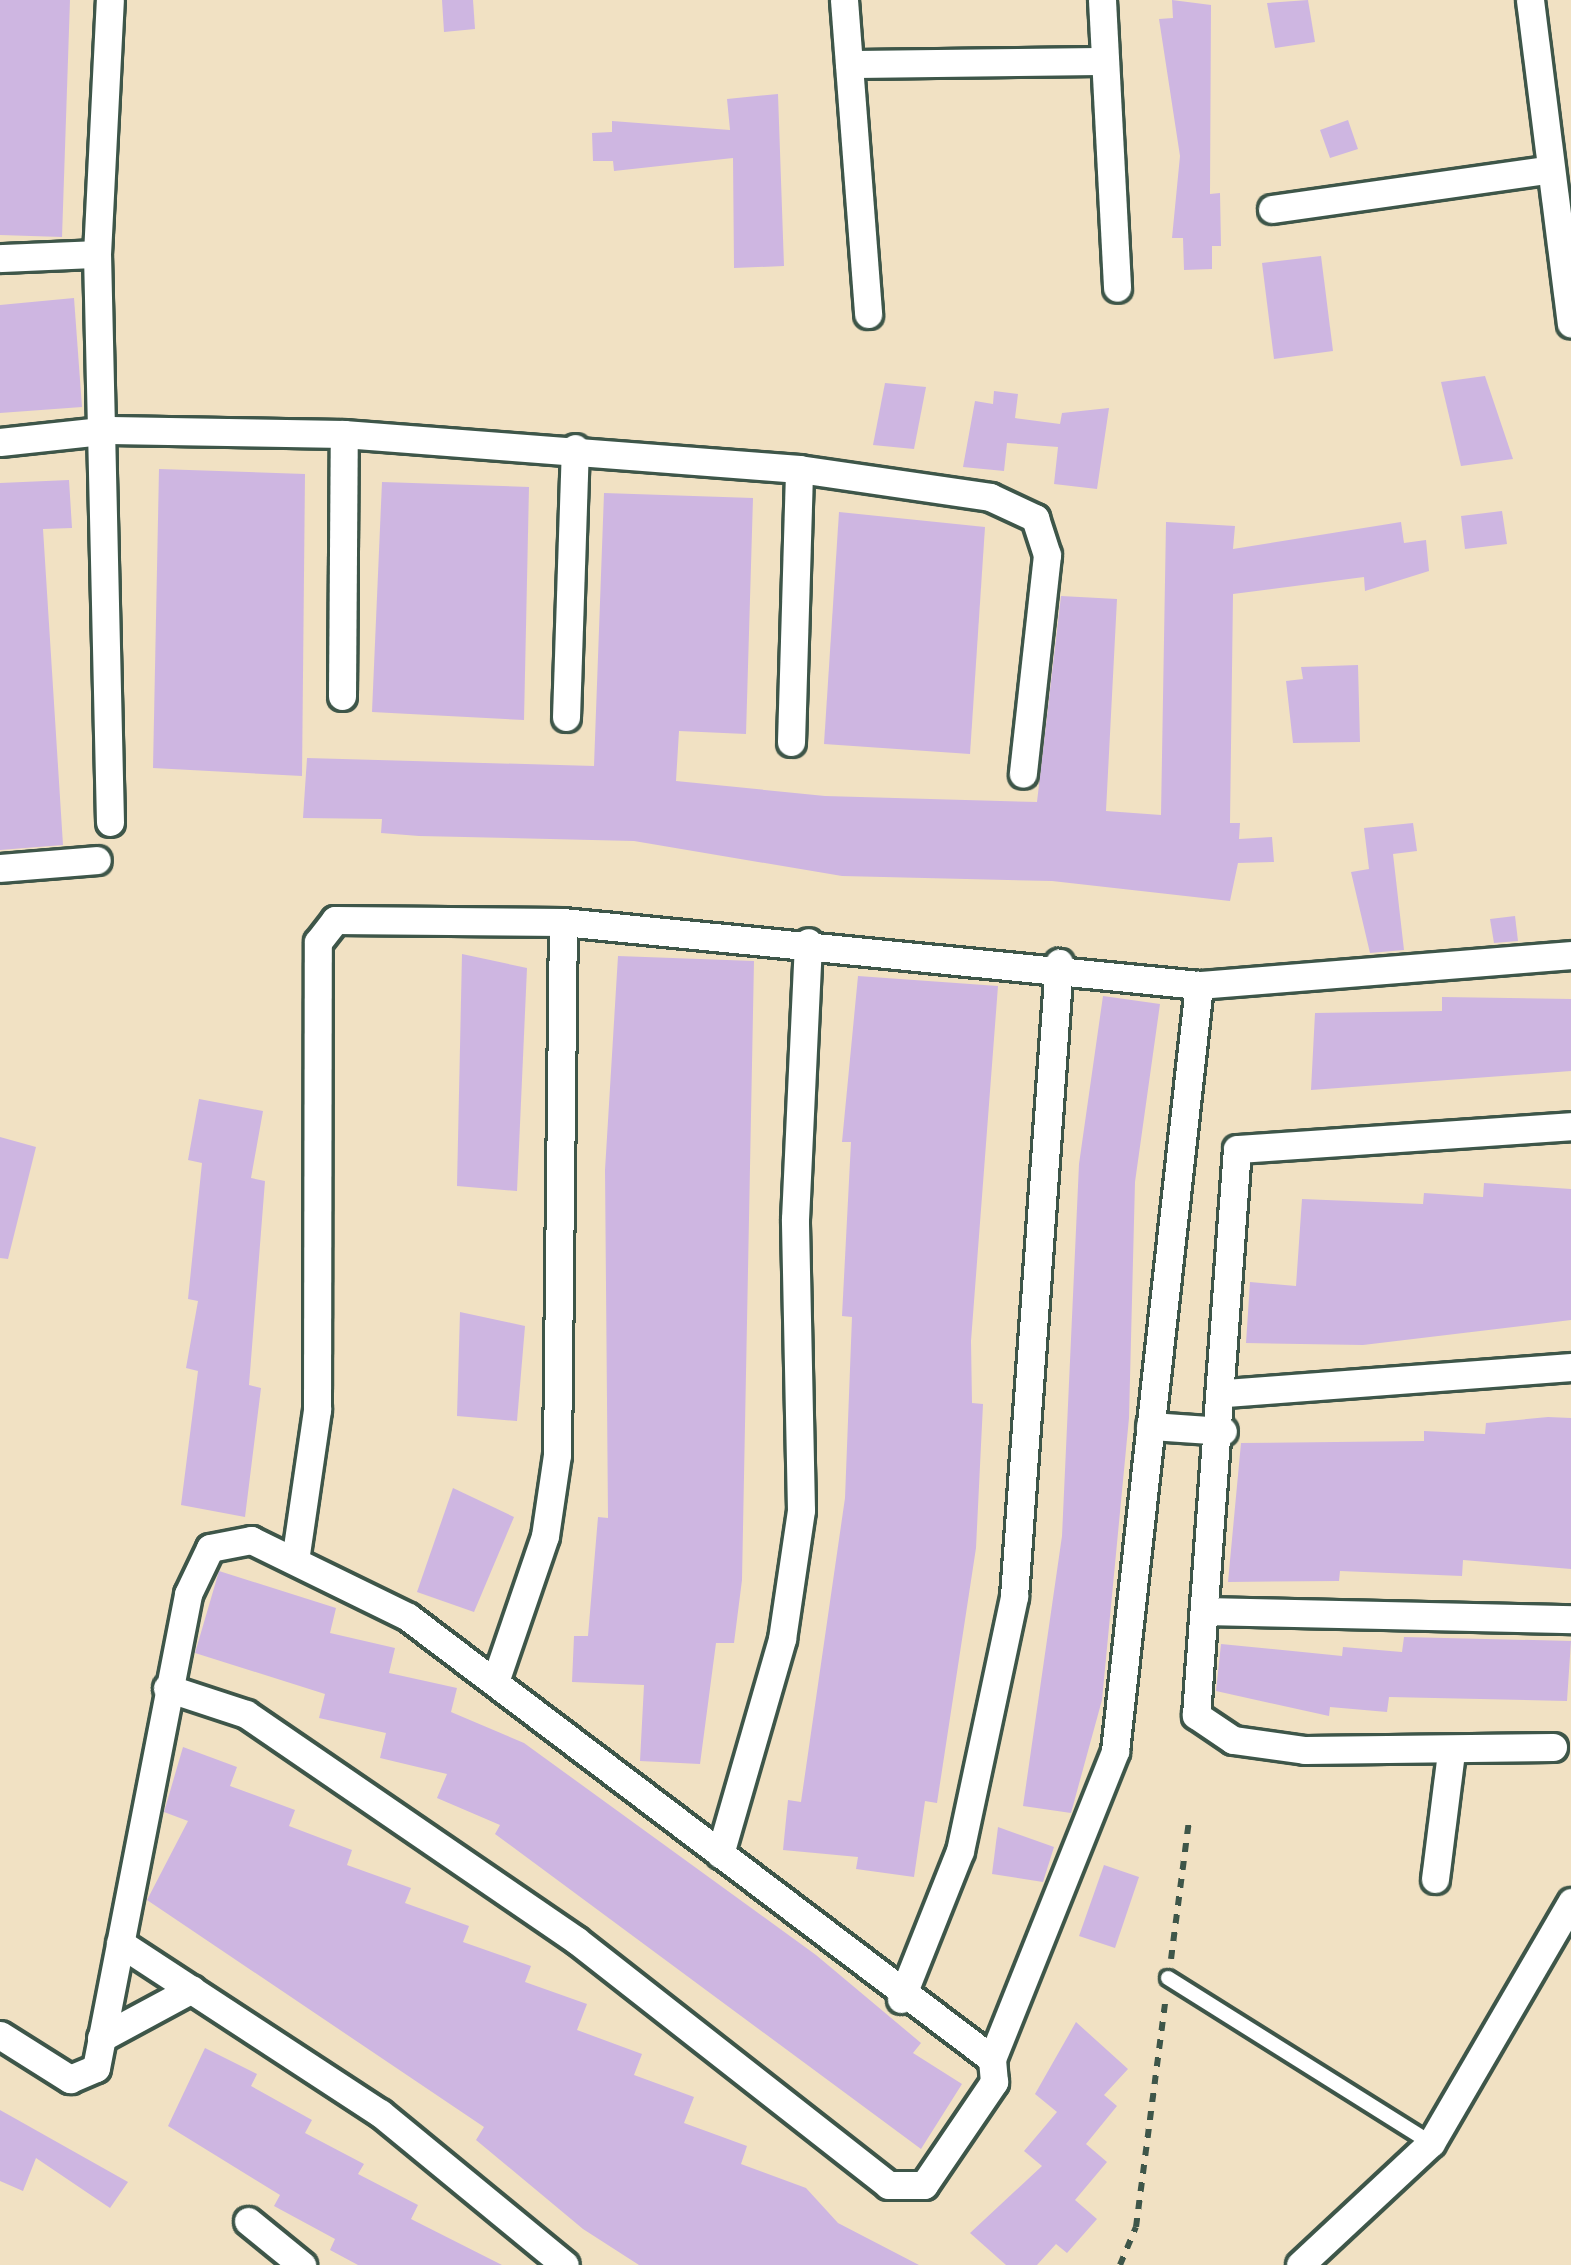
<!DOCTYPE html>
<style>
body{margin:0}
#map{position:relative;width:1571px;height:2265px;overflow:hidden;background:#f1e1c3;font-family:Mynerve,sans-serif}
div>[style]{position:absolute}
.building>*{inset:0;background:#ceb6e1}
.path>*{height:6px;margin-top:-3px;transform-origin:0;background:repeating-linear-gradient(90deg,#3e5649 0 9px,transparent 0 18px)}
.roads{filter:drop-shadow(3px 0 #3e5649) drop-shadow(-3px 0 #3e5649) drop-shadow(0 3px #3e5649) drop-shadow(0 -3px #3e5649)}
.lane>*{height:14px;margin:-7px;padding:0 7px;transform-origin:7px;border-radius:7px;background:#fff}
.street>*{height:27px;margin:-13.5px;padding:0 13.5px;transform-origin:13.5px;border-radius:13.5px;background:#fff}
span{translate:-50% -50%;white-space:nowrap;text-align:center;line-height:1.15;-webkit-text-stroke:12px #fbf7ec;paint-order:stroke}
</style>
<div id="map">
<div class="building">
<div style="clip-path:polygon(0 0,70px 0,62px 237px,0 235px)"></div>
<div style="clip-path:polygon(442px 0,473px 0,475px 29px,444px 32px)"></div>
<div style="clip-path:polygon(1172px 0,1211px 5px,1210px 194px,1220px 193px,1221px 246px,1212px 246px,1212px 269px,1184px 270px,1183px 238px,1172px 238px,1180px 156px,1159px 19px,1173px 18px)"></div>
<div style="clip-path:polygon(1308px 0,1315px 42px,1275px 48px,1267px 3px)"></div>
<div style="clip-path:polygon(778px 94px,784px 266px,734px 268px,733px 158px,614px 171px,613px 161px,593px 161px,592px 133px,612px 132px,612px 121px,730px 130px,727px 99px)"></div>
<div style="clip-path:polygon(1348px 120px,1358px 149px,1330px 158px,1320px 130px)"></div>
<div style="clip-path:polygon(1321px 256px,1333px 351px,1274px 359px,1262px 263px)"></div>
<div style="clip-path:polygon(74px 298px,82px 407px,0 413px,0 305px)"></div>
<div style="clip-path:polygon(1485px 376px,1513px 459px,1461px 466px,1441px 382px)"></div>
<div style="clip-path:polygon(885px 383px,926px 387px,914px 449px,873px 445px)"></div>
<div style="clip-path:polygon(994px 391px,1018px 394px,1015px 418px,1060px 424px,1062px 413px,1109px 408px,1097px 489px,1054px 484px,1058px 447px,1007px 443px,1004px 471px,963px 467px,975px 401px,993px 404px)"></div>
<div style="clip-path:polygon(159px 469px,305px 474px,302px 776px,153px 768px)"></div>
<div style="clip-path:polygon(69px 480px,72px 528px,43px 529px,63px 845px,0 850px,0 483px)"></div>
<div style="clip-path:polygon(382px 482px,529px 487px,524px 720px,372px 712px)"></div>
<div style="clip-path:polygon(604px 493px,753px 498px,746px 734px,679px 731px,676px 781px,825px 796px,1037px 802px,1061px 596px,1117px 599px,1106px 811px,1161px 815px,1166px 522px,1235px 526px,1233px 549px,1401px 522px,1404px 543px,1426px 540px,1429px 571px,1365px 591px,1364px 577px,1233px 594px,1230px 823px,1240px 823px,1239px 839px,1272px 837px,1274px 862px,1238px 863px,1230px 901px,1052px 881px,842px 876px,634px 841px,419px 836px,381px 833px,382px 819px,303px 818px,307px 758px,594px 766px)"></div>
<div style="clip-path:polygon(1502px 511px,1507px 544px,1465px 549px,1461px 516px)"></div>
<div style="clip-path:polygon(839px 512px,985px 527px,970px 754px,824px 744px)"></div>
<div style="clip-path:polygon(1358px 665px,1360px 742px,1293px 743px,1286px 681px,1303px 679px,1301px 667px)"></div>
<div style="clip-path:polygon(1413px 823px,1417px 851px,1393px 854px,1404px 950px,1370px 953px,1351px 872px,1369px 869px,1364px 828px)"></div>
<div style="clip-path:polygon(1515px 916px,1518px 941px,1494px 943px,1490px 919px)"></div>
<div style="clip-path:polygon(462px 954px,527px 968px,517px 1191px,457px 1186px)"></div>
<div style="clip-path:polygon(618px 956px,754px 961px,742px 1580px,734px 1643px,716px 1643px,700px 1764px,640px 1761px,644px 1685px,572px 1682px,574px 1636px,588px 1636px,598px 1517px,608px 1518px,605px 1170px)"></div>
<div style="clip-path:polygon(858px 976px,998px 986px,971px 1341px,972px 1403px,983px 1404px,976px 1548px,937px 1803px,925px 1801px,914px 1877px,856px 1869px,858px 1857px,783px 1850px,788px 1800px,801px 1802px,845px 1498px,852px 1317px,842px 1316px,851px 1142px,842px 1142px)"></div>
<div style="clip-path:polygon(1103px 996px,1160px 1004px,1135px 1182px,1129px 1418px,1102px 1700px,1071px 1813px,1023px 1806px,1062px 1536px,1079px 1164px)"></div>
<div style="clip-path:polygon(1442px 997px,1571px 999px,1571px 1071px,1311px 1090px,1315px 1013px,1442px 1011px)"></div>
<div style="clip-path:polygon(199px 1099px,263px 1111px,251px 1178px,265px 1181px,249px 1385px,261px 1388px,245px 1517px,181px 1505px,198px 1371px,186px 1368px,198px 1301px,188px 1299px,202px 1163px,188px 1160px)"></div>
<div style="clip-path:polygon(0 1137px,36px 1147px,8px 1259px,0 1258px)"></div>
<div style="clip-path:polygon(1484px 1183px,1571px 1189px,1571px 1320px,1363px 1345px,1246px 1343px,1250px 1282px,1296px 1286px,1302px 1199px,1423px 1204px,1424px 1193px,1483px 1197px)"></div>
<div style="clip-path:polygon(460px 1312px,525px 1326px,517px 1421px,457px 1416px)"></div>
<div style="clip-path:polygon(1548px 1417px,1571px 1418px,1571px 1569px,1463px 1560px,1462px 1576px,1340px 1571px,1339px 1581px,1228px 1582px,1241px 1443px,1424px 1441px,1424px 1431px,1485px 1434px,1486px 1423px)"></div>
<div style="clip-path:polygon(453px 1488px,514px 1517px,474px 1612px,417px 1592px)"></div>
<div style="clip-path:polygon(219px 1571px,336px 1608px,330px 1633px,395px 1648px,389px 1673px,457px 1688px,451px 1712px,524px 1743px,816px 1955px,921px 2043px,913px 2053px,962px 2084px,921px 2149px,495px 1834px,500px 1825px,437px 1798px,447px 1774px,380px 1758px,386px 1733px,319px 1718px,325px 1694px,195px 1653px)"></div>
<div style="clip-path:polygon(1404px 1637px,1571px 1641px,1567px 1701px,1389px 1697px,1387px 1712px,1330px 1707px,1329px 1716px,1216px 1691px,1221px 1644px,1342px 1656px,1343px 1647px,1402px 1652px)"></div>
<div style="clip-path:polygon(183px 1747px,237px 1767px,230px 1786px,295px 1810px,289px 1826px,352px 1850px,347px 1865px,411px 1888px,405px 1903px,469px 1926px,463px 1942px,531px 1966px,525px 1982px,587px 2004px,577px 2030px,642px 2054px,634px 2075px,694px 2097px,684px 2123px,747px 2146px,741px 2164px,806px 2188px,838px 2223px,919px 2265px,639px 2265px,583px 2229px,476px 2140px,484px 2127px,147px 1900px,188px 1821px,164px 1812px)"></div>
<div style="clip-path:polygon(998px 1827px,1054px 1847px,1043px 1882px,992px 1874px)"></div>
<div style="clip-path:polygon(1104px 1865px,1139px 1877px,1115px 1948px,1079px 1936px)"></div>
<div style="clip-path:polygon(1076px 2022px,1128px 2069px,1104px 2095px,1117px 2106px,1086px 2144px,1107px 2162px,1075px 2200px,1097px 2219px,1067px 2253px,1056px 2244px,1037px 2265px,1006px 2265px,970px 2233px,1042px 2166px,1024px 2151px,1057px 2112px,1035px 2094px)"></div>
<div style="clip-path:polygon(205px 2048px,257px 2074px,251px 2086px,312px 2120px,305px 2133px,364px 2164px,358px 2174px,418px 2205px,411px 2219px,502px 2265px,358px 2265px,330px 2250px,335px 2239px,274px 2206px,280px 2195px,168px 2126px)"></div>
<div style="clip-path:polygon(0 2110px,128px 2182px,110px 2208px,36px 2158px,23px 2191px,0 2181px)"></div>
</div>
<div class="path">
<div style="left:1171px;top:1959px;width:140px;rotate:-82.6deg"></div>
<div style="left:1120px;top:2265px;width:41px;rotate:-67.2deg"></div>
<div style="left:1136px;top:2227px;width:233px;rotate:-82.6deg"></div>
</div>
<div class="roads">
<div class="lane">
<div style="left:1168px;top:1978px;width:310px;rotate:32.1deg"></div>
</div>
<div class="street">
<div style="left:844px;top:0;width:315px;rotate:85.6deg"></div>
<div style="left:1102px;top:0;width:288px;rotate:87deg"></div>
<div style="left:1530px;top:0;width:326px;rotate:82.8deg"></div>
<div style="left:849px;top:64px;width:256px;rotate:-0.7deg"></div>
<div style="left:1272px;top:209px;width:278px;rotate:-8.1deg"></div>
<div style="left:0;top:258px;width:97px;rotate:-2.4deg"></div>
<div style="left:0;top:442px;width:111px;rotate:-6.2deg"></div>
<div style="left:110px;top:430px;width:234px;rotate:1deg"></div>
<div style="left:344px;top:434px;width:456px;rotate:4.4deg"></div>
<div style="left:799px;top:469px;width:193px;rotate:8.3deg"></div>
<div style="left:990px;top:497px;width:50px;rotate:25deg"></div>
<div style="left:1035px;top:518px;width:39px;rotate:72deg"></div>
<div style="left:1047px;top:555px;width:220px;rotate:96.3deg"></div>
<div style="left:342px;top:696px;width:262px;rotate:-89.6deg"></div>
<div style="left:566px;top:717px;width:269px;rotate:-88.1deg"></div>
<div style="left:791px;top:742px;width:273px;rotate:-88.3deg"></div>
<div style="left:110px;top:822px;width:568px;rotate:-91.31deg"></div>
<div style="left:97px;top:254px;width:254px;rotate:-87.1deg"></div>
<div style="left:0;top:868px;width:97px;rotate:-4.7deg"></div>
<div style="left:1226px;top:1393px;width:346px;rotate:-4.3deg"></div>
<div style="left:1150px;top:1426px;width:73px;rotate:3.9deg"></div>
<div style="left:296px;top:1554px;width:146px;rotate:-81.7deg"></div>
<div style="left:317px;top:1410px;width:468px;rotate:-89.9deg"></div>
<div style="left:318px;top:942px;width:28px;rotate:-52deg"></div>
<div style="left:335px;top:920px;width:228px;rotate:0.5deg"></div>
<div style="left:563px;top:922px;width:639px;rotate:5.66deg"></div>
<div style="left:1199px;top:985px;width:373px;rotate:-4.6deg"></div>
<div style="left:1207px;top:1611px;width:364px;rotate:1.3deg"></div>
<div style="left:495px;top:1682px;width:154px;rotate:-71.1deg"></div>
<div style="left:545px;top:1536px;width:82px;rotate:-81.6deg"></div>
<div style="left:557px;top:1455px;width:533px;rotate:-89.36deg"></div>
<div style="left:167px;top:1688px;width:83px;rotate:18.2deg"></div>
<div style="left:246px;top:1714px;width:400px;rotate:34.4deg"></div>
<div style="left:576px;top:1940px;width:397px;rotate:38.1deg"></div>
<div style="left:888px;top:2185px;width:36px"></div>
<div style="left:924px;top:2185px;width:125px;rotate:-55.8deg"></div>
<div style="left:994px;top:2082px;width:23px;rotate:-95deg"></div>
<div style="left:992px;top:2059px;width:332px;rotate:-68.2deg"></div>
<div style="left:1115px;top:1751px;width:771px;rotate:-83.74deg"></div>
<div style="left:1553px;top:1747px;width:248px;rotate:179.3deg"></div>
<div style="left:1305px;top:1750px;width:73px;rotate:-172.1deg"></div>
<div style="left:1233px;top:1740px;width:45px;rotate:-146deg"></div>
<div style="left:1196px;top:1715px;width:567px;rotate:-85.86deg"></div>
<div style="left:1237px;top:1149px;width:335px;rotate:-3.9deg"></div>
<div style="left:720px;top:1854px;width:224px;rotate:-73.9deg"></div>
<div style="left:782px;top:1639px;width:130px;rotate:-81.6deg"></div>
<div style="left:801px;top:1510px;width:291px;rotate:-91.2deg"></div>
<div style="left:795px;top:1219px;width:277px;rotate:-87.3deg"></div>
<div style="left:1435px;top:1879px;width:127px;rotate:-82.8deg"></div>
<div style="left:120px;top:1943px;width:311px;rotate:33.2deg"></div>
<div style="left:380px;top:2113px;width:239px;rotate:39.4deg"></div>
<div style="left:901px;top:1999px;width:159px;rotate:-68.3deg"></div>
<div style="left:960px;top:1851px;width:261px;rotate:-78deg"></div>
<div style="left:1014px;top:1596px;width:635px;rotate:-85.93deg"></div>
<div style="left:0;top:2035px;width:83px;rotate:32.2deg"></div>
<div style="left:70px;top:2079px;width:28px;rotate:-23deg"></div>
<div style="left:96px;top:2068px;width:483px;rotate:-79deg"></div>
<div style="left:188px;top:1594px;width:51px;rotate:-64.4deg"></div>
<div style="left:210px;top:1548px;width:42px;rotate:-11deg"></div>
<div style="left:251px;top:1540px;width:175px;rotate:26.1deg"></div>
<div style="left:408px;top:1617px;width:732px;rotate:37.12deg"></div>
<div style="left:101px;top:2038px;width:103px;rotate:-28.3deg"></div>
<div style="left:248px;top:2221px;width:70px;rotate:39.2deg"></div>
<div style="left:1300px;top:2265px;width:179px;rotate:-43deg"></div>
<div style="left:1431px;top:2143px;width:279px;rotate:-59.8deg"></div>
</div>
</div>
</div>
